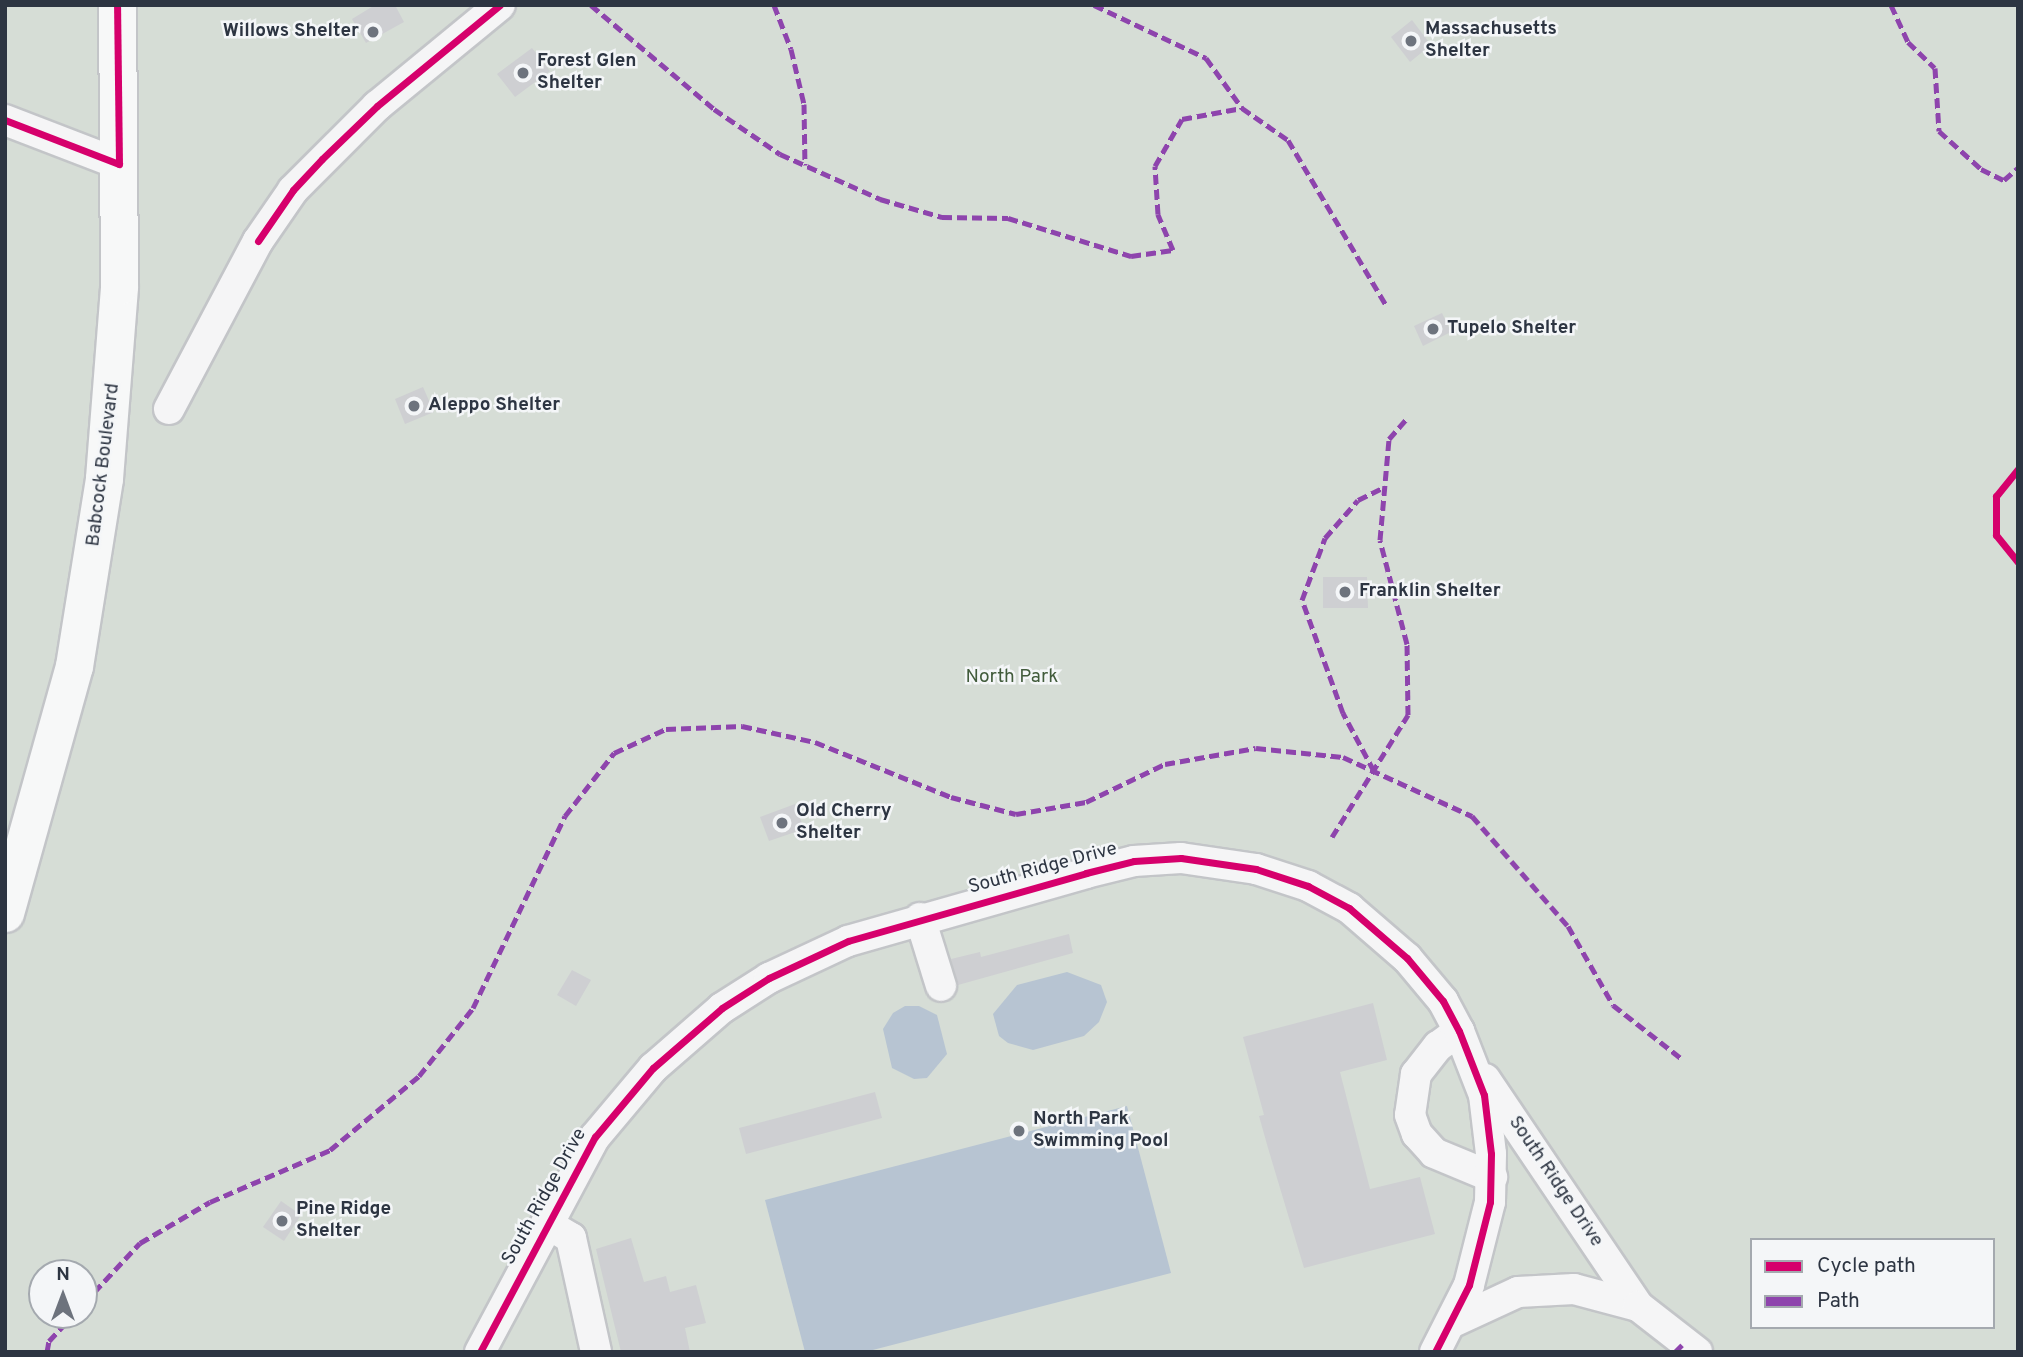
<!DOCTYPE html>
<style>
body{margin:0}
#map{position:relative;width:2023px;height:1357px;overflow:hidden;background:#e5e7ea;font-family:Overpass,sans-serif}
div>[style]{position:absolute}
.green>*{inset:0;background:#d6ddd6}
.water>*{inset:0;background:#b7c4d2}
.building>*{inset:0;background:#cecfd2}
.roads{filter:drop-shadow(2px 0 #c3c5c8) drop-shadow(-2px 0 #c3c5c8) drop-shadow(0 2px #c3c5c8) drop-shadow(0 -2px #c3c5c8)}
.minor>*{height:30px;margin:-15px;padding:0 15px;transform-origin:15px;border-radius:15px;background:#f5f5f6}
.major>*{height:37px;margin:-18.5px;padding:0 18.5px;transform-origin:18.5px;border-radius:18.5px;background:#f7f8f8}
.quiet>*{height:5px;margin-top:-2.5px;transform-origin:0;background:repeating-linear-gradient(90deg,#8e44ad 0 10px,transparent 0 15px)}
.cycleway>*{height:7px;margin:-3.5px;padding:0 3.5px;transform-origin:3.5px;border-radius:3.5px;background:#d6006c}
.dots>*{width:19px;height:19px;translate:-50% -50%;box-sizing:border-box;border:4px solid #f4f6f8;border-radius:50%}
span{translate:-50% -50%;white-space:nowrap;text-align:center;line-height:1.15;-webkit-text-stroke:5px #f4f6f8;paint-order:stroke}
.poi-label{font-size:19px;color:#2d3542;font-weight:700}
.left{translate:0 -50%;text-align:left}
.right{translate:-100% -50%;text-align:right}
.street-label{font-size:19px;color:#2d3542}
.park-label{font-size:19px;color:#425c3c}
.frame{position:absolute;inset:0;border:7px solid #2d3542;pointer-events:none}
.legend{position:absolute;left:1750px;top:1238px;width:245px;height:91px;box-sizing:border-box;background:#f4f6f8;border:2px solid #a4a9af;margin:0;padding:9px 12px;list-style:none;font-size:21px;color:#2d3542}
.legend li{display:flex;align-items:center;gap:14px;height:35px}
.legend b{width:35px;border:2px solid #a4a9af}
.north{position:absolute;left:28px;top:1259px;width:70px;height:70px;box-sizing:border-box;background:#f4f6f8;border:2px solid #a4a9af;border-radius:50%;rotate:0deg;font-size:19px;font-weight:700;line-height:28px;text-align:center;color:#2d3542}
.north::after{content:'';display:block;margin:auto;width:24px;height:32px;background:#6d737d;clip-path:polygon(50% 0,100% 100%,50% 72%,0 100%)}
</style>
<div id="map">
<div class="green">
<div style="clip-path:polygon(evenodd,5px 5px,2018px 5px,2018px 1352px,5px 1352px,5px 5px,1752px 1240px,1993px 1240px,1993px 1327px,1752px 1327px,1752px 1240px,5px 5px,42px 1273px,84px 1273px,84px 1315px,42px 1315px,42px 1273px)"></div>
</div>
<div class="water">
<div style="clip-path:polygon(1067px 972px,1101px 985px,1107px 1002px,1099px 1022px,1084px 1036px,1033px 1050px,1008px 1043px,999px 1036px,993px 1014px,1017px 985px)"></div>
<div style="clip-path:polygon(905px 1006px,919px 1006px,937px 1015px,947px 1054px,927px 1078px,914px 1079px,892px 1068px,883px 1029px,893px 1013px)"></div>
<div style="clip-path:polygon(1127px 1106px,1171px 1273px,865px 1352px,805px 1352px,765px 1200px)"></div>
</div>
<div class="building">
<div style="clip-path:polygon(375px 5px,395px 5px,404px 22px,366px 43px,352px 19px)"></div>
<div style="clip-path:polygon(1412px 20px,1431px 45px,1410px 62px,1391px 37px)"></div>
<div style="clip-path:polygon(532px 48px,550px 71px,515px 97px,497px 74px)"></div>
<div style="clip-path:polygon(1442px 313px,1451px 332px,1423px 346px,1414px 326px)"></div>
<div style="clip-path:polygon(423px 387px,434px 412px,405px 424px,395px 399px)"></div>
<div style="clip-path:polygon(1323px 577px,1367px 577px,1368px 608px,1323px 608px)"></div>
<div style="clip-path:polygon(795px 804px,804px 829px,769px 841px,760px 817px)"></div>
<div style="clip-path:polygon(1069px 934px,1073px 953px,958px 985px,951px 959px,980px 952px,981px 957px)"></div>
<div style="clip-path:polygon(572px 970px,591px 980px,576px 1006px,557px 995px)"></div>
<div style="clip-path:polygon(1373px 1003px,1387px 1060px,1340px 1072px,1370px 1189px,1420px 1177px,1435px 1234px,1304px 1268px,1268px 1148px,1259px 1116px,1264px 1115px,1243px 1037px)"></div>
<div style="clip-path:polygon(875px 1092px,882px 1118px,746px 1154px,739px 1128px)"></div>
<div style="clip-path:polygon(281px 1201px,301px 1215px,284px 1241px,263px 1227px)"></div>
<div style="clip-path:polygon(631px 1238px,644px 1282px,666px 1276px,670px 1292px,696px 1285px,706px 1323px,685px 1328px,690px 1352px,621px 1352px,596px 1249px)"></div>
</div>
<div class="roads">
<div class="minor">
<div style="left:5px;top:120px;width:122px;rotate:21.1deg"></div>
<div style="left:169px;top:409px;width:190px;rotate:-62.1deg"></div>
<div style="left:258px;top:241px;width:62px;rotate:-55.5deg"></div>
<div style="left:293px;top:190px;width:119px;rotate:-45deg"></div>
<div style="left:377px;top:106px;width:159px;rotate:-39.4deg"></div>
<div style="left:920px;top:918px;width:71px;rotate:72.8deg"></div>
<div style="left:1459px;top:1031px;width:26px;rotate:144deg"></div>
<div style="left:1438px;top:1046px;width:36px;rotate:128deg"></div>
<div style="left:1416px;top:1074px;width:41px;rotate:98.3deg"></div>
<div style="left:1410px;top:1115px;width:20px;rotate:70deg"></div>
<div style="left:1417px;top:1134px;width:25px;rotate:48deg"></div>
<div style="left:1434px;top:1153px;width:63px;rotate:22.5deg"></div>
<div style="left:1485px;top:1079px;width:274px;rotate:56deg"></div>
<div style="left:546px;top:1223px;width:29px;rotate:31deg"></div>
<div style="left:571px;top:1238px;width:117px;rotate:77.6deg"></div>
<div style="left:1451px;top:1323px;width:74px;rotate:-24.8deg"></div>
<div style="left:1518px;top:1292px;width:56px;rotate:-3.1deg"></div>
<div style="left:1574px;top:1289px;width:66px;rotate:14.9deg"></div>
<div style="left:1638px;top:1306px;width:75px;rotate:37.9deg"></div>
<div style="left:480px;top:1352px;width:244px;rotate:-61.9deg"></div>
<div style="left:595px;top:1137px;width:90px;rotate:-50deg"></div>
<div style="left:653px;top:1068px;width:91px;rotate:-41deg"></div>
<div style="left:722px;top:1008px;width:56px;rotate:-32.6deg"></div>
<div style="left:769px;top:978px;width:87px;rotate:-25.1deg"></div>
<div style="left:848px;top:941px;width:248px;rotate:-15.9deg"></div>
<div style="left:1086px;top:873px;width:49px;rotate:-14deg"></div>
<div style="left:1134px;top:861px;width:47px;rotate:-3.7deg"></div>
<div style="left:1181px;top:858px;width:76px;rotate:8.3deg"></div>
<div style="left:1256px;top:869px;width:55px;rotate:18.1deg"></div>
<div style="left:1308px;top:886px;width:47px;rotate:28.2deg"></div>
<div style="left:1349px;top:908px;width:77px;rotate:40.8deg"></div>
<div style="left:1407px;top:958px;width:56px;rotate:50.1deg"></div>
<div style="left:1443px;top:1001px;width:34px;rotate:62deg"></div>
<div style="left:1459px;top:1031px;width:69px;rotate:68.7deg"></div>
<div style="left:1484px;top:1095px;width:59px;rotate:83.2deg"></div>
<div style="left:1491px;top:1154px;width:48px;rotate:91.2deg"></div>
<div style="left:1490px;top:1202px;width:86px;rotate:104.2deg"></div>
<div style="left:1469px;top:1285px;width:75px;rotate:116.9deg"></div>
</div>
<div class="major">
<div style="left:5px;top:913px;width:256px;rotate:-74.4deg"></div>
<div style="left:74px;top:666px;width:190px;rotate:-80.9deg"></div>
<div style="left:104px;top:478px;width:193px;rotate:-85.5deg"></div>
<div style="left:119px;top:286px;width:281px;rotate:-90.4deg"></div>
</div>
</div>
<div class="quiet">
<div style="left:591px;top:5px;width:161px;rotate:40.2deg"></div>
<div style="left:714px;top:109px;width:80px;rotate:34.3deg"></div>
<div style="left:780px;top:154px;width:110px;rotate:24.2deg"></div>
<div style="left:880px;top:199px;width:65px;rotate:16.2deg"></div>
<div style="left:942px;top:217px;width:66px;rotate:0.9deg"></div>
<div style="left:1008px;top:218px;width:129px;rotate:17.2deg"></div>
<div style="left:1131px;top:256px;width:42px;rotate:-8.1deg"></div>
<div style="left:1173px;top:250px;width:39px;rotate:-113deg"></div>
<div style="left:1158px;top:214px;width:48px;rotate:-93.6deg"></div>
<div style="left:1155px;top:166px;width:54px;rotate:-60.1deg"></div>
<div style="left:1182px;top:119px;width:61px;rotate:-10.4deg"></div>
<div style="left:1242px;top:108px;width:56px;rotate:34.8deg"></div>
<div style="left:1288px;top:140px;width:194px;rotate:59.3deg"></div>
<div style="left:774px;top:5px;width:47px;rotate:68.9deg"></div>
<div style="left:791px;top:49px;width:57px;rotate:76.7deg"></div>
<div style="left:804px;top:104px;width:61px;rotate:89.1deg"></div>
<div style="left:1094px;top:5px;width:124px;rotate:25.3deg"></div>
<div style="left:1206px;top:58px;width:62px;rotate:54.2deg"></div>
<div style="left:1891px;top:5px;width:41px;rotate:65.3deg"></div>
<div style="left:1908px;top:42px;width:37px;rotate:44deg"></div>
<div style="left:1935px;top:68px;width:63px;rotate:86.4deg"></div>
<div style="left:1939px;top:131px;width:57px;rotate:42.1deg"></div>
<div style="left:1981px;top:169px;width:25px;rotate:26deg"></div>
<div style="left:2004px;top:180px;width:18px;rotate:-41deg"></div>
<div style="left:1374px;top:771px;width:66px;rotate:-118.1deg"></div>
<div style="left:1343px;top:713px;width:120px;rotate:-109.9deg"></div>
<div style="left:1302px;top:600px;width:66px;rotate:-69.6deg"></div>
<div style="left:1325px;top:538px;width:50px;rotate:-49deg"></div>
<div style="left:1358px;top:500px;width:30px;rotate:-26deg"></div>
<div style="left:1332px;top:837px;width:144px;rotate:-58.1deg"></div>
<div style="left:1408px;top:715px;width:71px;rotate:-90.8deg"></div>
<div style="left:1407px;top:644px;width:107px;rotate:-104.6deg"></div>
<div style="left:1380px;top:540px;width:101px;rotate:-84.9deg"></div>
<div style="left:1389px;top:439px;width:28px;rotate:-49deg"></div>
<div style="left:84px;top:1303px;width:82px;rotate:-47deg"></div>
<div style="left:140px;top:1243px;width:81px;rotate:-30.4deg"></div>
<div style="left:210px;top:1202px;width:131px;rotate:-23.4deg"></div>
<div style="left:330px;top:1150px;width:116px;rotate:-39.7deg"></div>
<div style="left:419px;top:1076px;width:87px;rotate:-51.5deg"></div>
<div style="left:473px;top:1008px;width:213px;rotate:-64.4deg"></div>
<div style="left:565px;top:816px;width:80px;rotate:-52.1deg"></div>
<div style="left:614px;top:753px;width:57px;rotate:-24.8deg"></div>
<div style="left:666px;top:729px;width:76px;rotate:-2.3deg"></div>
<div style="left:742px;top:726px;width:75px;rotate:12.4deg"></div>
<div style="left:815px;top:742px;width:147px;rotate:22deg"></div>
<div style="left:951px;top:797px;width:67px;rotate:14.7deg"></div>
<div style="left:1016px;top:814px;width:71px;rotate:-9.7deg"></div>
<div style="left:1086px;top:802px;width:88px;rotate:-25.7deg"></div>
<div style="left:1165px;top:764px;width:92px;rotate:-10deg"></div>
<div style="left:1256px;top:748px;width:87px;rotate:5.9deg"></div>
<div style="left:1343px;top:757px;width:142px;rotate:24.6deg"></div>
<div style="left:1472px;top:816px;width:146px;rotate:48.9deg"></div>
<div style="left:1568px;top:926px;width:91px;rotate:60.3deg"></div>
<div style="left:1613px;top:1005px;width:88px;rotate:38deg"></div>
<div style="left:47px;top:1352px;width:11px;rotate:-80deg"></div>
<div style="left:49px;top:1341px;width:35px;rotate:-47deg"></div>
<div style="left:1675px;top:1352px;width:14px;rotate:-45deg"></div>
</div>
<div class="cycleway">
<div style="left:5px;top:120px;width:122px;rotate:21.1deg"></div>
<div style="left:119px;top:164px;width:159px;rotate:-90.7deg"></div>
<div style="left:258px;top:241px;width:62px;rotate:-55.5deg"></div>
<div style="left:293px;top:190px;width:42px;rotate:-46.9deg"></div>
<div style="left:322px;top:159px;width:76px;rotate:-43.9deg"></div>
<div style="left:377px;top:106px;width:159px;rotate:-39.4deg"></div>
<div style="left:2018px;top:469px;width:35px;rotate:129deg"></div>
<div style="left:1996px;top:496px;width:39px;rotate:90deg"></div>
<div style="left:1996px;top:535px;width:35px;rotate:51deg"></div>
<div style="left:480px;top:1352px;width:244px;rotate:-61.9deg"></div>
<div style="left:595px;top:1137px;width:90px;rotate:-50deg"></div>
<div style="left:653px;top:1068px;width:91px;rotate:-41deg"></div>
<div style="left:722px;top:1008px;width:56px;rotate:-32.6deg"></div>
<div style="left:769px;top:978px;width:87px;rotate:-25.1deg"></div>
<div style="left:848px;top:941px;width:248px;rotate:-15.9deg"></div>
<div style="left:1086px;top:873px;width:49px;rotate:-14deg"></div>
<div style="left:1134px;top:861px;width:47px;rotate:-3.7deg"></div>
<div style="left:1181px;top:858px;width:76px;rotate:8.3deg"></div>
<div style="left:1256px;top:869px;width:55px;rotate:18.1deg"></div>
<div style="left:1308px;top:886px;width:47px;rotate:28.2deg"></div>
<div style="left:1349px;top:908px;width:77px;rotate:40.8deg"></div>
<div style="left:1407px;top:958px;width:56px;rotate:50.1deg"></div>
<div style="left:1443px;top:1001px;width:34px;rotate:62deg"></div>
<div style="left:1459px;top:1031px;width:69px;rotate:68.7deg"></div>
<div style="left:1484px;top:1095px;width:59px;rotate:83.2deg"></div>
<div style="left:1491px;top:1154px;width:48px;rotate:91.2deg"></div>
<div style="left:1490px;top:1202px;width:86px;rotate:104.2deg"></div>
<div style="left:1469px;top:1285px;width:75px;rotate:116.9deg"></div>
</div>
<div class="dots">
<div style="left:373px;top:32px;background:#6d737d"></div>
<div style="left:1411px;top:41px;background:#6d737d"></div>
<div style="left:523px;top:73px;background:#6d737d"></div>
<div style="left:1433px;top:329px;background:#6d737d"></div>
<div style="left:414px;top:406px;background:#6d737d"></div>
<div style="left:1345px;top:592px;background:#6d737d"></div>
<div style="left:782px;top:823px;background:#6d737d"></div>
<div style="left:1019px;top:1131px;background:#6d737d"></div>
<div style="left:282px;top:1221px;background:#6d737d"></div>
</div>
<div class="poi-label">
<span class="left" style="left:1425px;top:41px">Massachusetts<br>Shelter</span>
<span class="right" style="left:359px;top:32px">Willows Shelter</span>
<span class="left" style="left:537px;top:73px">Forest Glen<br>Shelter</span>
<span class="left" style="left:1447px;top:329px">Tupelo Shelter</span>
<span class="left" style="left:428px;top:406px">Aleppo Shelter</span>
<span class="left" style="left:1359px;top:592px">Franklin Shelter</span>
<span class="left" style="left:796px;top:823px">Old Cherry<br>Shelter</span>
<span class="left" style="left:1033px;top:1131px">North Park<br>Swimming Pool</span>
<span class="left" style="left:296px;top:1221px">Pine Ridge<br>Shelter</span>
</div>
<div class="street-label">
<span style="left:104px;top:465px;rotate:-83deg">Babcock Boulevard</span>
<span style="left:1043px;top:869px;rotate:-15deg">South Ridge Drive</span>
<span style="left:1555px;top:1182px;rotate:56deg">South Ridge Drive</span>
<span style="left:545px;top:1197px;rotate:-61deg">South Ridge Drive</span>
</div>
<div class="park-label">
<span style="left:1012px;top:678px">North Park</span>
</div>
<div class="frame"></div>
<ul class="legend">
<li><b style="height:9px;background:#d6006c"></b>Cycle path</li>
<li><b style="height:9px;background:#8e44ad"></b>Path</li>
</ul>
<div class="north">N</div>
</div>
